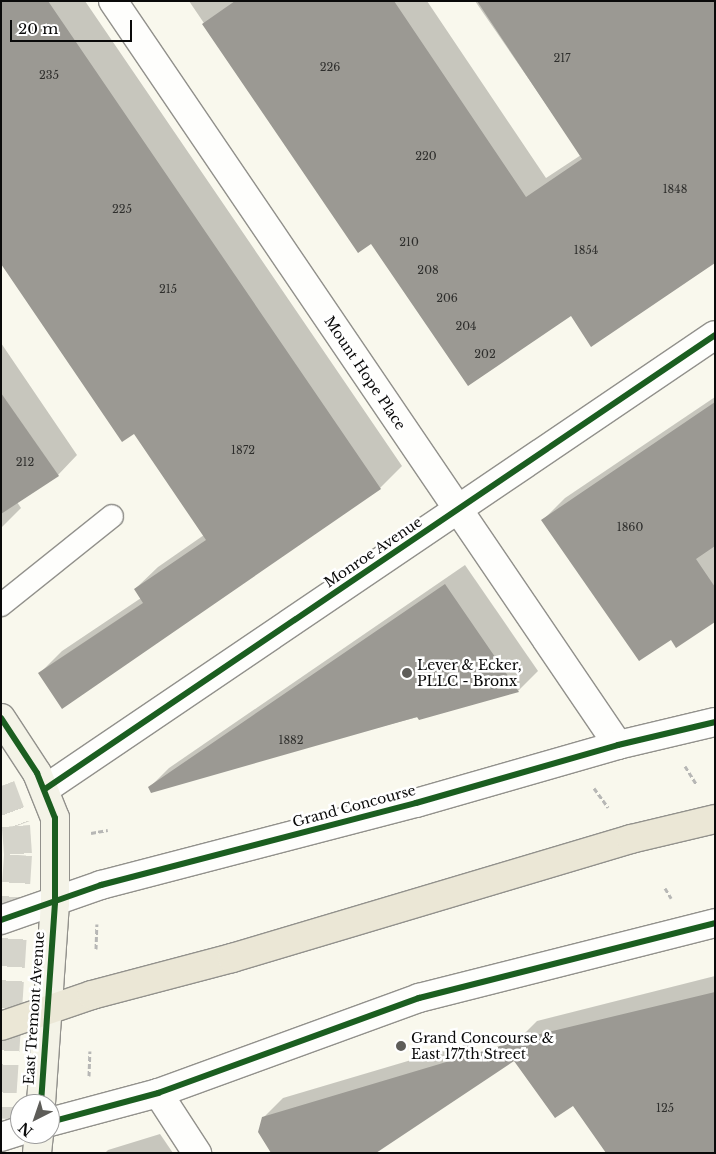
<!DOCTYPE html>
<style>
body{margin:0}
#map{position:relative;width:716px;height:1154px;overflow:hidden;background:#f9f8ed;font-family:"Libre Baskerville",serif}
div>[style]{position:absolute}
.shadow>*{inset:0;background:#0003}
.building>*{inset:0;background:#9b9993}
.secondary-tunnel>*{height:28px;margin-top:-14px;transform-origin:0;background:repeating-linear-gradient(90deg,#d5d4cb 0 28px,transparent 0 42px)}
.path>*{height:3px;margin-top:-1.5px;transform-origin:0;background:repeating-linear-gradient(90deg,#b7b7b5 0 5px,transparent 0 7.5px)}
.roads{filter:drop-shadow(1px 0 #92918c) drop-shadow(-1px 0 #92918c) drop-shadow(0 1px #92918c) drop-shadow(0 -1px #92918c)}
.service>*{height:22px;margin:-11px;padding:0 11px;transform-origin:11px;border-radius:11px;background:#fefefc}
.minor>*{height:28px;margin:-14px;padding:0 14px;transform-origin:14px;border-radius:14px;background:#fefefc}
.tertiary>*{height:28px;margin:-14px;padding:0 14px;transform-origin:14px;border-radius:14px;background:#fefefc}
.secondary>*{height:28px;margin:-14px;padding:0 14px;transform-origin:14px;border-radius:14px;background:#f4f3e7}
.primary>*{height:28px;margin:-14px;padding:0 14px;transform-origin:14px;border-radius:14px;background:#ebe7d6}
.cycleway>*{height:6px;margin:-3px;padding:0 3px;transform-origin:3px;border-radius:3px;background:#1b5e20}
.dots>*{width:14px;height:14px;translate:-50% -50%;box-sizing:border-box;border:2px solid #fff;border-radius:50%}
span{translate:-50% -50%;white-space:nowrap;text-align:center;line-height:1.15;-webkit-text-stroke:5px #fff;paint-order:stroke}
.number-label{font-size:11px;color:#2e2e2c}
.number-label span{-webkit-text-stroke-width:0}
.street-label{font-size:14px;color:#0a0a0a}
.poi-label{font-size:14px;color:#0a0a0a}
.left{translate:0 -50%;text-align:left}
.frame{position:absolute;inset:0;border:2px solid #0a0a0a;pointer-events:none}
.north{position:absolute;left:10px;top:1094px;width:50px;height:50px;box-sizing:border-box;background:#fff;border:1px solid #9d9d9d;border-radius:50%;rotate:221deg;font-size:14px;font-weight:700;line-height:20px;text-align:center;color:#0a0a0a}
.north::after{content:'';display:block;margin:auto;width:18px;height:22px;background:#5e5d59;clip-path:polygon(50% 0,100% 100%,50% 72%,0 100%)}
.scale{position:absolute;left:10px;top:20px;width:122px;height:22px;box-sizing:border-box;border:2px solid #0a0a0a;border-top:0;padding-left:6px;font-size:15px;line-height:18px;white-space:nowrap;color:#0a0a0a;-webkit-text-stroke:4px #fff;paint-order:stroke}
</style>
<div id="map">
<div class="shadow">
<div style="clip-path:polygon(1px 1px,85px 1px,402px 466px,380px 488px,39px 674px,62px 651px,141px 598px,135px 589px,158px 567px,204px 535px,134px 432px)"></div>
<div style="clip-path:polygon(189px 1px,427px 1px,546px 178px,581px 155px,475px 1px,715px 1px,571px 315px,371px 242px,358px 251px)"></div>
<div style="clip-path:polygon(1px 343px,77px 455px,58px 475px,17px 502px,21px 508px,1px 528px)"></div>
<div style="clip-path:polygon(715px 397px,715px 621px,671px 638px,543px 520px,565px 498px)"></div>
<div style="clip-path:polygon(465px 565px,538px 671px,518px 691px,150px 787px,169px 768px)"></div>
<div style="clip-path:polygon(715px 976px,715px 1153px,574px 1104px,515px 1043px,537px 1021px)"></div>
<div style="clip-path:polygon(472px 1042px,490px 1069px,263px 1118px,283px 1098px)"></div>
<div style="clip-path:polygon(160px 1134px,173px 1153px,105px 1153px,108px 1150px)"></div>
</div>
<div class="building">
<div style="clip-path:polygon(1px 1px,48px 1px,381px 489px,62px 709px,38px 673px,143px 603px,134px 589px,206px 540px,134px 434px,122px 442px,1px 264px)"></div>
<div style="clip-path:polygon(235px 1px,394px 1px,526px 197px,582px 159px,477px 1px,715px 1px,715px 263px,591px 347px,571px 316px,468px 386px,371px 244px,358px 253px,202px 24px)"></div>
<div style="clip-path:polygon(1px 393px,59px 476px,1px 514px)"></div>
<div style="clip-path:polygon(715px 402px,715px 546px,696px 559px,715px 587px,715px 622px,676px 648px,671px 640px,639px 661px,541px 520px)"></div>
<div style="clip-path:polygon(445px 584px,519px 692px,419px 720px,417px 717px,151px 793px,148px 787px)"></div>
<div style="clip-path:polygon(715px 992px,715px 1153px,606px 1153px,573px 1106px,555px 1118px,514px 1061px,376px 1153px,271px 1153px,258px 1132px,262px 1117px,540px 1034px)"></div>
</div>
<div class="secondary-tunnel">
<div style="left:1px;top:786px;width:43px;rotate:69.4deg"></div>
<div style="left:16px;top:826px;width:29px;rotate:86deg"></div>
<div style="left:18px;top:855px;width:264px;rotate:93.7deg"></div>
</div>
<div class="path">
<div style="left:685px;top:766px;width:22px;rotate:58deg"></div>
<div style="left:594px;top:788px;width:24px;rotate:54deg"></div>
<div style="left:91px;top:833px;width:17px;rotate:-10deg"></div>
<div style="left:665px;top:888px;width:12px;rotate:59deg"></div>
<div style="left:96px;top:949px;width:25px;rotate:-88deg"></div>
<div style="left:89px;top:1076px;width:25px;rotate:-88deg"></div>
</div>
<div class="roads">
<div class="service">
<div style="left:1px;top:605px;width:142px;rotate:-38.7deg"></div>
</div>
<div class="minor">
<div style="left:113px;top:1px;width:899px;rotate:55.83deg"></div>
<div style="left:45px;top:789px;width:809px;rotate:-34.12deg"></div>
<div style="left:158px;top:1093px;width:72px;rotate:57deg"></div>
</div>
<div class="tertiary">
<div style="left:1px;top:920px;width:106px;rotate:-19.3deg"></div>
<div style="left:101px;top:885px;width:325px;rotate:-14.6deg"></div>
<div style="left:416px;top:803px;width:210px;rotate:-16deg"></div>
<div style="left:618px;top:745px;width:100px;rotate:-13.3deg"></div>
<div style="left:50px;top:1122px;width:112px;rotate:-15deg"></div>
<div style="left:158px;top:1093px;width:278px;rotate:-20deg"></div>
<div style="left:419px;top:998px;width:305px;rotate:-14.2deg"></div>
<div style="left:1px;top:1137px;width:20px;rotate:-18deg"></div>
</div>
<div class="secondary">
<div style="left:1px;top:718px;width:66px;rotate:56.8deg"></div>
<div style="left:37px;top:773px;width:48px;rotate:68.2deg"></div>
<div style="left:55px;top:818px;width:85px;rotate:90deg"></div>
<div style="left:55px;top:903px;width:201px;rotate:94deg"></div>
<div style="left:37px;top:1153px;width:19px;rotate:-84deg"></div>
</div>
<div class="primary">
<div style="left:1px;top:1026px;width:96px;rotate:-18.8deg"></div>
<div style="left:92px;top:995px;width:145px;rotate:-14.8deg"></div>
<div style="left:232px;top:958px;width:416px;rotate:-16.6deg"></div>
<div style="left:631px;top:839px;width:86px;rotate:-13.4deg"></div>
</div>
</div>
<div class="cycleway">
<div style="left:1px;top:718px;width:66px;rotate:56.8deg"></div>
<div style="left:37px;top:773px;width:48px;rotate:68.2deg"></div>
<div style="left:55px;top:818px;width:85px;rotate:90deg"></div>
<div style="left:55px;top:903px;width:201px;rotate:94deg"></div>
<div style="left:45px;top:789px;width:809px;rotate:-34.12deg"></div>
<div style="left:1px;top:920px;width:106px;rotate:-19.3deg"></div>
<div style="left:101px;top:885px;width:325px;rotate:-14.6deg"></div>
<div style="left:416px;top:803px;width:210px;rotate:-16deg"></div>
<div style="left:618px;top:745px;width:100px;rotate:-13.3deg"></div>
<div style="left:50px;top:1122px;width:112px;rotate:-15deg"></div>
<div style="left:158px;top:1093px;width:278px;rotate:-20deg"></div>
<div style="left:419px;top:998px;width:305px;rotate:-14.2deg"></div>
</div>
<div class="dots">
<div style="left:407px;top:673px;background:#5e5d59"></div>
<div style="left:401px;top:1046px;background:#5e5d59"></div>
</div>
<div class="number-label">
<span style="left:562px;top:58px">217</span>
<span style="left:330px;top:67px">226</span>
<span style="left:49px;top:75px">235</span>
<span style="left:426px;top:156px">220</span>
<span style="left:675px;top:189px">1848</span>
<span style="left:122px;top:209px">225</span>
<span style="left:409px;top:242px">210</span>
<span style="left:586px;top:250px">1854</span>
<span style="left:428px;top:270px">208</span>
<span style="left:168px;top:289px">215</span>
<span style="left:447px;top:298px">206</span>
<span style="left:466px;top:326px">204</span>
<span style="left:485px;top:354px">202</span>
<span style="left:243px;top:450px">1872</span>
<span style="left:25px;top:462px">212</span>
<span style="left:630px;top:527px">1860</span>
<span style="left:291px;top:740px">1882</span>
<span style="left:665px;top:1108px">125</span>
</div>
<div class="street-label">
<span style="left:365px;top:373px;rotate:56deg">Mount Hope Place</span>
<span style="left:373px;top:552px;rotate:-34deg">Monroe Avenue</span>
<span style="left:354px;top:806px;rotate:-15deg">Grand Concourse</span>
<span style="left:34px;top:1008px;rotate:-86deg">East Tremont Avenue</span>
</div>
<div class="poi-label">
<span class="left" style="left:417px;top:673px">Lever &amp; Ecker,<br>PLLC - Bronx</span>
<span class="left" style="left:411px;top:1046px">Grand Concourse &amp;<br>East 177th Street</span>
</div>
<div class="frame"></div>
<div class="north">N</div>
<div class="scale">20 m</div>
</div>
